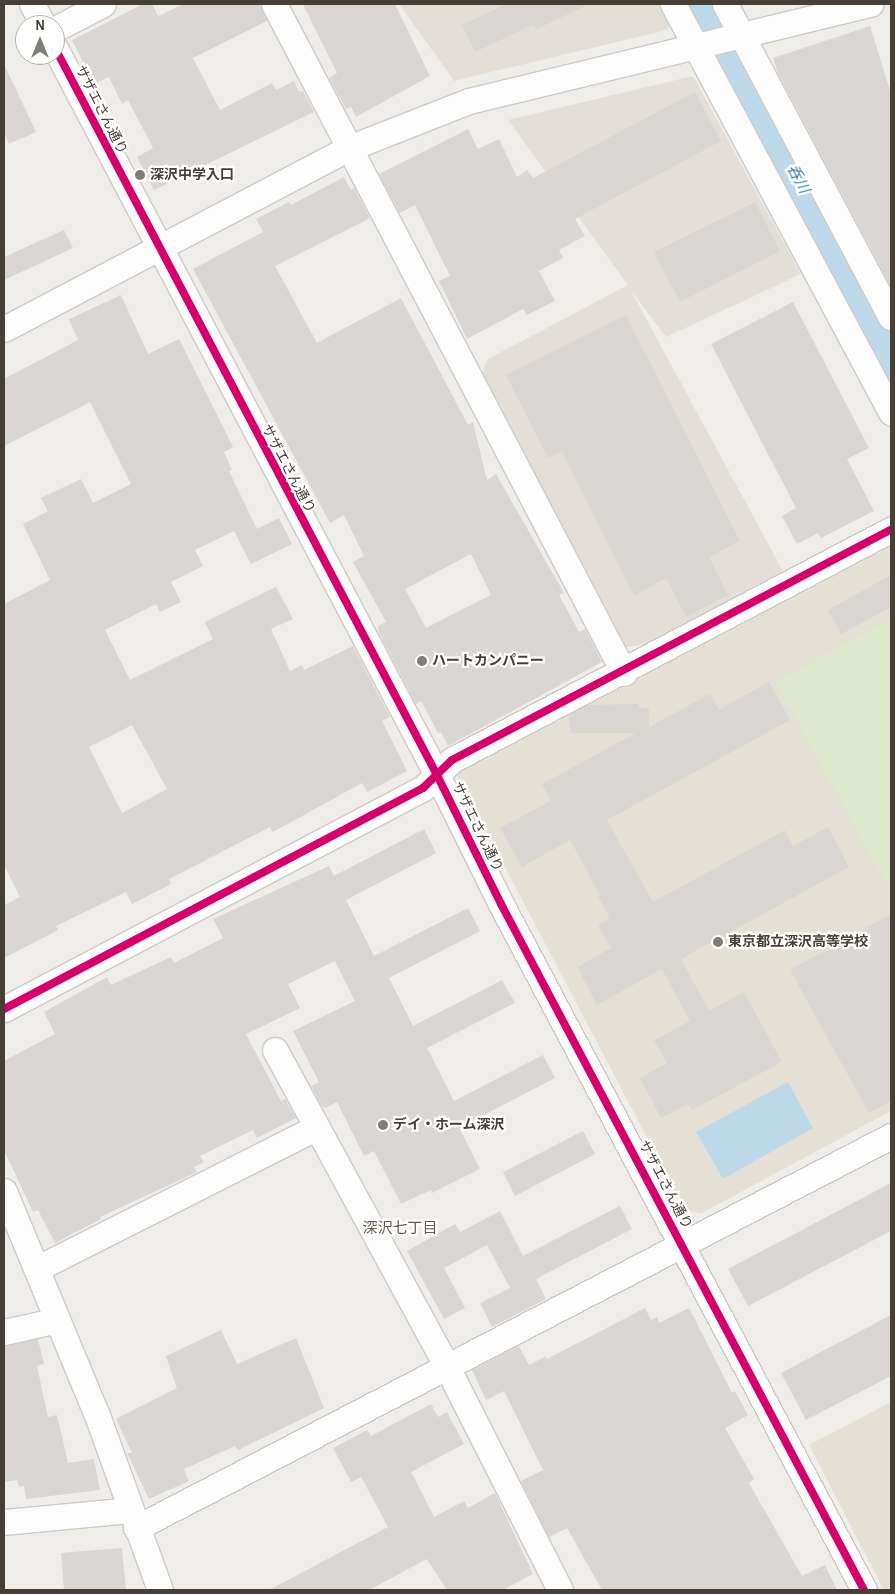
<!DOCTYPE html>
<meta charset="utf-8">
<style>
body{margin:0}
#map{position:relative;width:895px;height:1594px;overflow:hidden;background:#efedea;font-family:"Alegreya Sans","Noto Sans JP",sans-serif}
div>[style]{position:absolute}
.residential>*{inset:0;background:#e3dfd8}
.education>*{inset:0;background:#e5e0d6}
.green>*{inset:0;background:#dee8cc}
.water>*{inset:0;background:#bedaea}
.river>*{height:50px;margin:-25px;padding:0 25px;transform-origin:25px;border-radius:25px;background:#bedaea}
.building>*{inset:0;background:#d9d6d3}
.roads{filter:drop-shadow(1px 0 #cdcbc8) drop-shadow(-1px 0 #cdcbc8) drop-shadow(0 1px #cdcbc8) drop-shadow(0 -1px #cdcbc8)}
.minor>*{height:25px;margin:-12.5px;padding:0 12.5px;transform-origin:12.5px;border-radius:12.5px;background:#fdfcfc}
.cycleway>*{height:8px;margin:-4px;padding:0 4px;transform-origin:4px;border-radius:4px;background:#d6006c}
.dots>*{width:14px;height:14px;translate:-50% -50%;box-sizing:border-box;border:2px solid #fff;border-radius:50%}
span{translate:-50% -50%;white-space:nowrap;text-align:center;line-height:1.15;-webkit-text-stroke:4.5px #fff;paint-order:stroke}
.street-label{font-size:14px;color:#453f37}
.poi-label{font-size:14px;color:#453f37;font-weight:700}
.left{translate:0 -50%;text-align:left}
.water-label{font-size:15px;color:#3778a0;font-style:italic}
.neighbourhood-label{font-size:15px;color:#675c4f}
.frame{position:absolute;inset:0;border:5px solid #453f37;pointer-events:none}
.north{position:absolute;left:15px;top:15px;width:50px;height:50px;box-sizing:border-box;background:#fff;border:1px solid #b5b2af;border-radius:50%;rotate:0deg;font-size:14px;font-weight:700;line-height:20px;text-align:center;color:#453f37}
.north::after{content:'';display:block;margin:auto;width:18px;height:22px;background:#807c76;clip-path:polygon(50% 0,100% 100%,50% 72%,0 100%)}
</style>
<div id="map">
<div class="residential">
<div style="clip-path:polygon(399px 4px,663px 4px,672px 19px,667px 30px,454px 81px)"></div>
<div style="clip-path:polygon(693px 76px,801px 274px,666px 337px,630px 289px,784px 573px,649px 644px,621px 648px,481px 375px,488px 359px,628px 285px,508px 120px)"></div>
</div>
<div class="education">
<div style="clip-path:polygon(891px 546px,891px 1111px,700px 1214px,684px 1208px,456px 774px)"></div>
<div style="clip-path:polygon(891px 1402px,891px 1590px,884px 1590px,809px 1445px)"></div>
</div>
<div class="green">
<div style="clip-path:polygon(747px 66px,891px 341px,891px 393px,724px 76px)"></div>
<div style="clip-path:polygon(891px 619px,891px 892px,776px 682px)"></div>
</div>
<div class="water">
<div style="clip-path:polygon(788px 1082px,813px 1128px,723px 1179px,696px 1132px)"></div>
</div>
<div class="river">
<div style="left:705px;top:4px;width:395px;rotate:61.9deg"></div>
</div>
<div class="building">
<div style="clip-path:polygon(143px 4px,152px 4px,158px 16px,184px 4px,260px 4px,267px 21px,193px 58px,220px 110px,272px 83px,276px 90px,294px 81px,299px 92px,303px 91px,314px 112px,154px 190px,137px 157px,153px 148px,128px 100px,122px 104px,109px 77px,94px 84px,72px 40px)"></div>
<div style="clip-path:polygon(303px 4px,395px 4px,430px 76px,356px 117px,351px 107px,346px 109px,329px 78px,337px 73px)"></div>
<div style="clip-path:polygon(507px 4px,589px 4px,537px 29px,534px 24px,475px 52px,462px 25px)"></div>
<div style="clip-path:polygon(870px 26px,891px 94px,891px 287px,778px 73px,773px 58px)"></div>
<div style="clip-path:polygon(4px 64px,36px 132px,9px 144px,4px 132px)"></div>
<div style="clip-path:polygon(695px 92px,721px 141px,575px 219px,585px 236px,559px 250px,563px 258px,539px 271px,555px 301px,527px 315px,523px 309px,467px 339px,439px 281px,450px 276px,415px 205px,400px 213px,379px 174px,468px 129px,478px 149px,499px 139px,517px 177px,527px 170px,533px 178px)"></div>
<div style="clip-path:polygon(evenodd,344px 177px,351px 190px,354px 188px,370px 218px,275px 266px,317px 343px,401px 298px,468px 425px,473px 422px,487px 480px,496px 474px,564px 593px,559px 595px,579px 632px,585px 629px,602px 662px,448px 746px,441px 732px,438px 733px,421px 701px,416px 704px,379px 633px,378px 626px,386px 622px,353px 562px,364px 556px,344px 515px,330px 523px,193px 269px,263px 232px,256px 219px,289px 202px,291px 205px,344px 177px,471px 554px,491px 595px,426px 628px,405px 589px,471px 554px)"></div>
<div style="clip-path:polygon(755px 202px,780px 251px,680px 302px,654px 252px)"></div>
<div style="clip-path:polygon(64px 230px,73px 248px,4px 280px,4px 257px)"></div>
<div style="clip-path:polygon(evenodd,121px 295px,148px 354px,179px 339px,233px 447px,224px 452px,232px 470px,229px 471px,257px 529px,279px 518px,292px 544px,251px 564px,234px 531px,195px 550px,203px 566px,171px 582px,181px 602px,160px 612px,156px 604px,105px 630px,130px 680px,213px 639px,205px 622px,276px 587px,293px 619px,271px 629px,290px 671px,302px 665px,304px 670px,353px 646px,390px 717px,382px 721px,407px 771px,367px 792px,362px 783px,273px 832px,270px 827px,169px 879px,171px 884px,132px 904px,126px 892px,56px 926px,58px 930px,4px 958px,4px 905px,20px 897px,4px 865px,4px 604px,50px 580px,23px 524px,48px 511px,41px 498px,81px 479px,93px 503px,131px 484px,90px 402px,4px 446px,4px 379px,78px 340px,69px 319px,121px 295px,132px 725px,167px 789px,122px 813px,89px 747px,132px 725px)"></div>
<div style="clip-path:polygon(793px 302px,869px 448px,847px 459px,874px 511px,821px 538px,818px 533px,797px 544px,782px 516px,796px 508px,711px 344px)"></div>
<div style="clip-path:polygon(626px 315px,740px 541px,709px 557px,728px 595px,686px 617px,666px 578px,634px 595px,562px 451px,548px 458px,506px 375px)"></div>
<div style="clip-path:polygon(891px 575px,891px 607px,841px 634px,828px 610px)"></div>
<div style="clip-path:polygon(769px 682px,790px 720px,607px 820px,653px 902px,785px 830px,793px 846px,828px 827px,849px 867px,681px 959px,709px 1011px,744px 992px,782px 1062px,692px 1110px,688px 1104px,661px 1118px,640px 1078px,667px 1063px,654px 1040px,690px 1021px,662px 969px,597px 1005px,577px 967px,611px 948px,598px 925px,610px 918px,598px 896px,600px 895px,570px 840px,522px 867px,500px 828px,551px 801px,542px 784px,636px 733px,570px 733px,569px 715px,587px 705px,639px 704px,639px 708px,649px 708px,649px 727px,710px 694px,719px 710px)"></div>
<div style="clip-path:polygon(424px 829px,436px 853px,346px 900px,374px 956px,468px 908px,480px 931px,389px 978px,413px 1026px,502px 980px,515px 1003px,427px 1048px,454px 1101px,543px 1055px,555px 1078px,459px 1128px,480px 1169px,432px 1193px,431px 1190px,401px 1204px,374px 1151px,364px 1156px,337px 1102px,326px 1108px,322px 1106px,311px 1086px,319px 1082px,293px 1031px,355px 1001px,335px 961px,288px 984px,300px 1008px,246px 1034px,281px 1101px,285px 1099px,296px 1118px,257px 1138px,253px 1130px,200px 1156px,204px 1162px,194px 1167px,197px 1172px,100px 1217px,101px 1219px,55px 1243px,38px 1210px,33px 1212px,4px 1150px,4px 1061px,55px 1034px,44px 1012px,107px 977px,111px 985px,171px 957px,174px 963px,223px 938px,213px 919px,329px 866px,334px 876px)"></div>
<div style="clip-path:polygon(891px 914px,891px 1101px,869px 1113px,790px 970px)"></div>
<div style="clip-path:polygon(583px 1131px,595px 1154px,515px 1196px,503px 1172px)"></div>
<div style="clip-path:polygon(891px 1183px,891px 1231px,748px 1306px,728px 1269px)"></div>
<div style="clip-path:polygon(620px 1206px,632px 1229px,536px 1279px,546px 1299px,492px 1327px,480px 1303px,510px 1288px,487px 1245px,444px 1268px,465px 1308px,444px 1319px,407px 1251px,455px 1224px,460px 1232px,500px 1211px,523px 1256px)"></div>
<div style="clip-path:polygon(645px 1308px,651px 1320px,657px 1317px,659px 1323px,689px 1308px,732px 1393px,735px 1391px,748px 1415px,725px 1428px,754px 1479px,749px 1483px,802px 1576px,825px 1565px,837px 1590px,602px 1590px,567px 1528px,549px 1537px,521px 1481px,543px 1470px,504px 1391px,486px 1400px,472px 1370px,519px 1346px,529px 1365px,546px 1356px,547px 1359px)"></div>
<div style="clip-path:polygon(891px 1315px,891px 1376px,806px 1420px,781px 1373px)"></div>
<div style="clip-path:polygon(221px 1330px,237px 1364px,296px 1338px,324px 1408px,238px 1450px,235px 1446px,184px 1469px,189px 1481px,149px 1499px,127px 1453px,132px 1453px,116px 1419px,177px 1388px,166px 1356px)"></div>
<div style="clip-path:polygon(38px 1339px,44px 1364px,37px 1366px,48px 1417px,57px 1415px,68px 1463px,94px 1459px,100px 1490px,26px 1499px,24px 1486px,19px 1487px,17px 1480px,4px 1482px,4px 1346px)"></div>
<div style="clip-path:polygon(431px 1404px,438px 1417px,447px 1412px,464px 1444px,411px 1472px,434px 1517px,464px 1501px,468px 1508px,495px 1493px,533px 1574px,503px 1590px,447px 1590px,427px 1559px,369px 1590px,269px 1590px,388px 1527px,361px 1477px,351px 1482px,333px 1448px,367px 1430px,371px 1436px)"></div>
<div style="clip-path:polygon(122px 1548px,126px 1590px,64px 1590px,61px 1553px)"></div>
</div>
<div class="roads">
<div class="minor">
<div style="left:32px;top:4px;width:24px;rotate:62deg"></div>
<div style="left:274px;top:4px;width:755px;rotate:62.38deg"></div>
<div style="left:673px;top:4px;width:463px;rotate:61.9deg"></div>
<div style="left:725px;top:4px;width:354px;rotate:62.1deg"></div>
<div style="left:55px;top:29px;width:54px;rotate:-27.5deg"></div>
<div style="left:55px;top:48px;width:821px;rotate:62.28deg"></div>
<div style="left:437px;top:775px;width:144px;rotate:63.6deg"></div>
<div style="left:501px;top:904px;width:776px;rotate:62.11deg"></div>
<div style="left:4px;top:329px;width:390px;rotate:-27.7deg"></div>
<div style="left:349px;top:148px;width:129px;rotate:-21.4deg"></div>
<div style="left:469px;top:101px;width:413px;rotate:-13.6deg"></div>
<div style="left:4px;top:1009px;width:474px;rotate:-27.8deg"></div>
<div style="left:423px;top:788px;width:40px;rotate:-44deg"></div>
<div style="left:452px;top:760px;width:496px;rotate:-27.7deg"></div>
<div style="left:275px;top:1050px;width:361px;rotate:61.5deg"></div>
<div style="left:447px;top:1367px;width:250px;rotate:63.1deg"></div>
<div style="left:4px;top:1191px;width:243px;rotate:67.5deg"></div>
<div style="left:97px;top:1415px;width:186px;rotate:70.2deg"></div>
<div style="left:38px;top:1268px;width:310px;rotate:-26.8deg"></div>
<div style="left:4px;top:1332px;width:55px;rotate:-12.5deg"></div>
<div style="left:4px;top:1522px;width:127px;rotate:-5.4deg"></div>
<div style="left:136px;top:1528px;width:851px;rotate:-27.44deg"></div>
</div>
</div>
<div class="cycleway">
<div style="left:55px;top:48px;width:821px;rotate:62.28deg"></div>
<div style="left:437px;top:775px;width:144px;rotate:63.6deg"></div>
<div style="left:501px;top:904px;width:776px;rotate:62.11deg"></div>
<div style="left:4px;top:1009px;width:474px;rotate:-27.8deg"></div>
<div style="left:423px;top:788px;width:40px;rotate:-44deg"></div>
<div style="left:452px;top:760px;width:496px;rotate:-27.7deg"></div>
</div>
<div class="dots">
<div style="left:140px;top:175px;background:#807c76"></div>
<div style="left:422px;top:661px;background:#807c76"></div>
<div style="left:718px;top:942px;background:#807c76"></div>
<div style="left:383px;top:1125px;background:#807c76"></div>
</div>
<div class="street-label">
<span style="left:101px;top:110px;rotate:63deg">サザエさん通り</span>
<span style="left:288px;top:469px;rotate:62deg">サザエさん通り</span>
<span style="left:477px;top:827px;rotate:64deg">サザエさん通り</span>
<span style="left:665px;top:1185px;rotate:62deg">サザエさん通り</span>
</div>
<div class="poi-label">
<span class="left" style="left:150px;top:175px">深沢中学入口</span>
<span class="left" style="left:432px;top:661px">ハートカンパニー</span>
<span class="left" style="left:728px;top:942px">東京都立深沢高等学校</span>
<span class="left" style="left:393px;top:1125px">デイ・ホーム深沢</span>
</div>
<div class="water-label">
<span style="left:798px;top:179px;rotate:62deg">呑川</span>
</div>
<div class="neighbourhood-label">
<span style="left:400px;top:1229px">深沢七丁目</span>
</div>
<div class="frame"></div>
<div class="north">N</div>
</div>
